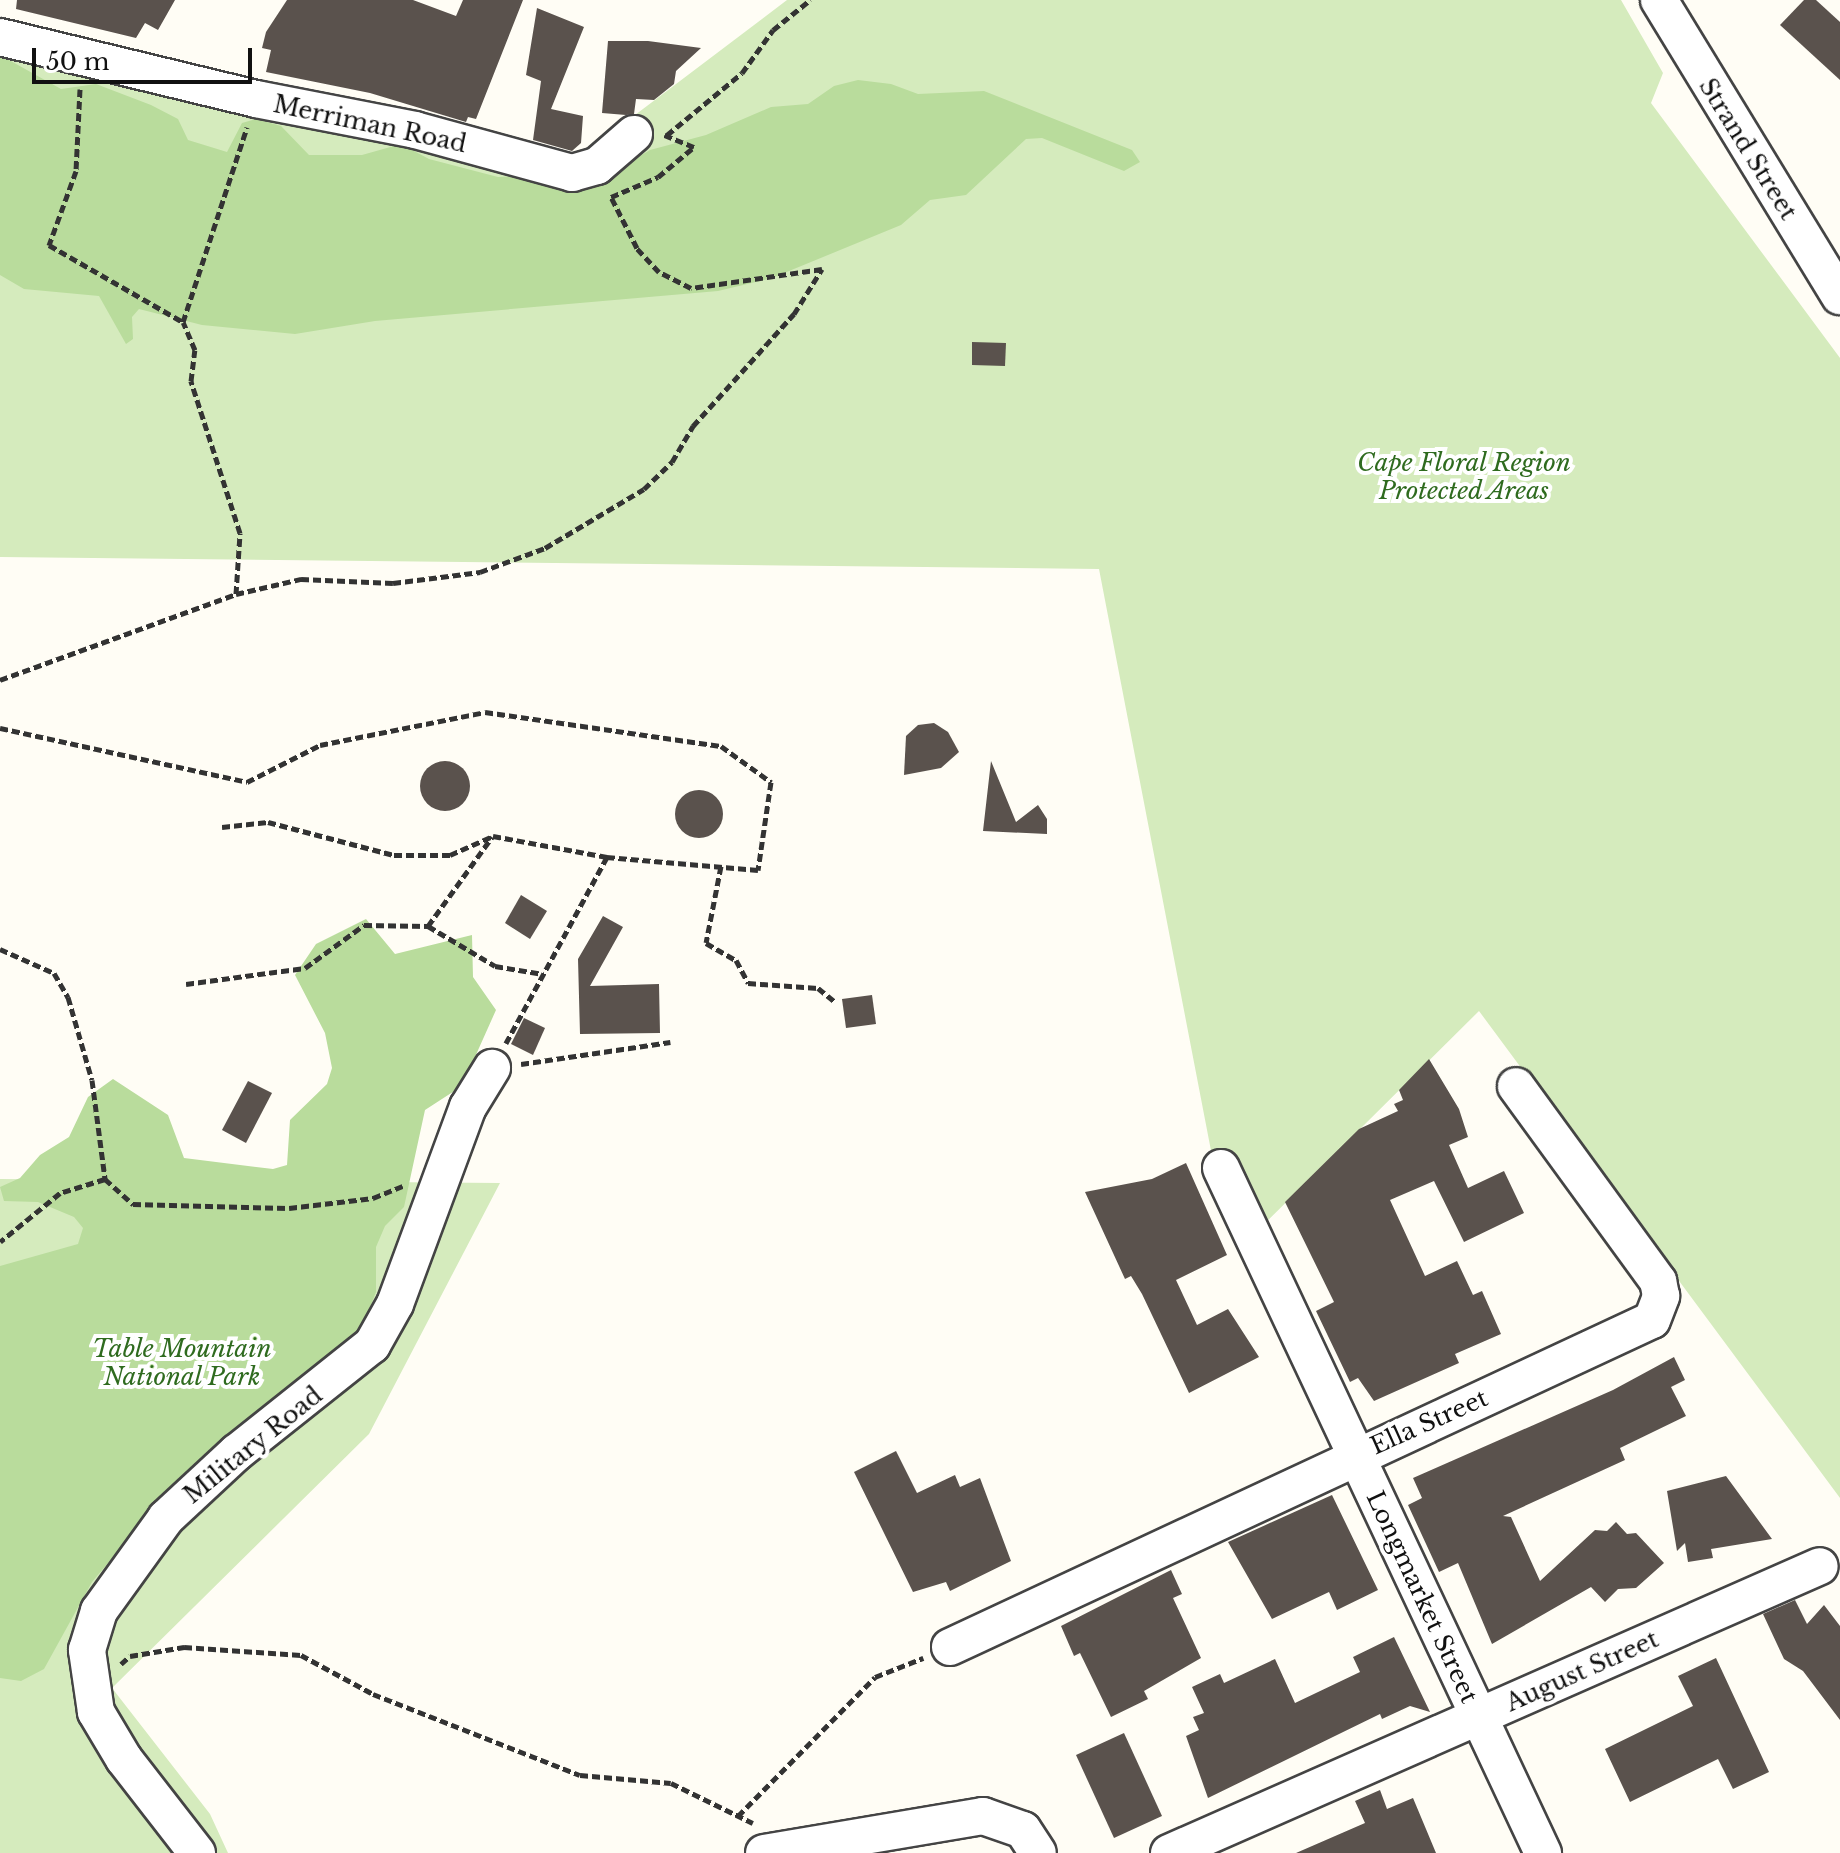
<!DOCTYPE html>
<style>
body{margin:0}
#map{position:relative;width:1840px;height:1853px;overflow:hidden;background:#fffdf5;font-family:"Libre Baskerville",serif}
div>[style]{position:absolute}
.green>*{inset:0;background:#d5ebbd}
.forest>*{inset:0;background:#b9dc9c}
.building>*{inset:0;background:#5a524d}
.round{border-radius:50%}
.path>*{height:5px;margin-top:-2.5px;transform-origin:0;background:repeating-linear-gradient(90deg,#333 0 8px,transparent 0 12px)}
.roads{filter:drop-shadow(2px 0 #444) drop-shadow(-2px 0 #444) drop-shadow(0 2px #444) drop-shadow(0 -2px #444)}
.minor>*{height:36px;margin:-18px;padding:0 18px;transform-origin:18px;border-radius:18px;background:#fff}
span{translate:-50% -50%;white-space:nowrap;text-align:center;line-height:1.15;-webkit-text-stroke:8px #fff;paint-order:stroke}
.street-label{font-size:24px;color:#111}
.park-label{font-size:24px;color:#2f6b1f;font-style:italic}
.scale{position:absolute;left:32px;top:48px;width:220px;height:36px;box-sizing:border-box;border:4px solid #111;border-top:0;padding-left:10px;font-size:24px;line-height:28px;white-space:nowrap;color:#111;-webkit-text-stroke:6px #fff;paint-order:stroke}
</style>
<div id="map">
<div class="green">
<div style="clip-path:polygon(787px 0,1621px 0,1663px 73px,1651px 103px,1840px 358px,1840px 1498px,1479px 1011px,1250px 1238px,1218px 1187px,1099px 569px,0 557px,0 49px,566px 187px,594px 146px)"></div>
<div style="clip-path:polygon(0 1179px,500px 1183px,369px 1434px,112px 1688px,210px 1814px,228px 1853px,0 1853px)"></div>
</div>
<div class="forest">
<div style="clip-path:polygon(0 55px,61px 89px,96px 84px,151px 105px,178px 119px,188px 140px,227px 152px,242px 123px,256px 119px,281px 126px,309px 155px,362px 155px,401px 144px,429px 159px,498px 177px,615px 171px,650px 150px,706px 135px,771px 107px,808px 104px,834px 86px,858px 80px,891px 84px,918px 94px,984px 91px,1132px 150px,1140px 162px,1124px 171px,1042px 138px,1026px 139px,966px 195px,930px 200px,901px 225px,772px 278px,718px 291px,375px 321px,295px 334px,202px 325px,139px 309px,132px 317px,133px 339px,126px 344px,99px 296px,24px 289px,0 275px)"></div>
<div style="clip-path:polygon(366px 919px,395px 954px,472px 935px,473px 977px,496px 1010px,462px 1086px,425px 1110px,404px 1207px,385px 1226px,376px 1247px,376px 1292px,360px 1333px,139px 1526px,92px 1582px,44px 1669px,21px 1681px,0 1678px,0 1266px,78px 1244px,83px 1228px,74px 1217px,38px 1202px,4px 1201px,0 1187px,20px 1178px,40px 1155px,69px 1137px,88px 1097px,113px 1079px,168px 1115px,184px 1158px,273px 1169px,287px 1165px,290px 1120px,327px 1084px,332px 1068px,325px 1033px,295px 975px,316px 944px)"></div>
</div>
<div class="building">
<div style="clip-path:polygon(17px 0,175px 0,158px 30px,145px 23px,136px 38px,16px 9px)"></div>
<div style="clip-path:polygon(287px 0,413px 0,456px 16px,463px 0,523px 0,476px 119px,468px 117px,466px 122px,370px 93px,266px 72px,271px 50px,262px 48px,266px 32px)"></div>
<div style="clip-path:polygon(1804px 0,1816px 0,1840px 22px,1840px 80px,1780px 25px)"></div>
<div style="clip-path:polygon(537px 8px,584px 27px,551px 109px,583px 116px,581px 143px,572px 151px,533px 140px,541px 81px,526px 75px)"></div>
<div style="clip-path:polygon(608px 41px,648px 41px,701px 48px,676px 71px,674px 84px,654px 100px,636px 99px,634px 114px,626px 115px,602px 113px)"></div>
<div style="clip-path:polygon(972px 342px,1006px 343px,1005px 366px,972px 365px)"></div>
<div style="clip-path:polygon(934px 723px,948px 732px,959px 752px,941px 768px,904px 775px,906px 736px,918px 725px)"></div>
<div style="clip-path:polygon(991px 761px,1016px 822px,1038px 805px,1047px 819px,1047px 834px,983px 831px)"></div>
<div class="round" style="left:420px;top:761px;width:50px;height:50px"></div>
<div class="round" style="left:675px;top:790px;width:48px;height:48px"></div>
<div style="clip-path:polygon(521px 895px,547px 911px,530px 939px,505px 923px)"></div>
<div style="clip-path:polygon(603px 916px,623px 927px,590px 986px,659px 984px,660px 1033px,580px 1034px,578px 959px)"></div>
<div style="clip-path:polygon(872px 995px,876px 1024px,846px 1028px,842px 999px)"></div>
<div style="clip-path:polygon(524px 1018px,545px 1028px,533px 1055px,511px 1044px)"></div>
<div style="clip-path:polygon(1429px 1059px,1459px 1109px,1468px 1137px,1449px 1145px,1468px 1188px,1504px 1171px,1524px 1213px,1464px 1242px,1434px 1181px,1390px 1200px,1425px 1276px,1457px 1261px,1473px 1295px,1482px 1291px,1501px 1334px,1455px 1354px,1459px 1363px,1374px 1401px,1358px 1378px,1350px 1382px,1316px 1311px,1334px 1302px,1285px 1202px,1359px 1129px,1398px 1111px,1394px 1104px,1403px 1100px,1399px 1090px)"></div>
<div style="clip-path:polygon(248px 1081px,272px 1093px,246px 1143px,222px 1130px)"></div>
<div style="clip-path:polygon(1186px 1163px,1227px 1255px,1176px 1280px,1197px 1325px,1228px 1309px,1259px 1357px,1189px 1393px,1142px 1294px,1131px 1276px,1125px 1279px,1085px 1192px,1152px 1179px)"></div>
<div style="clip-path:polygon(1674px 1357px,1685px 1380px,1671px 1387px,1686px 1416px,1620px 1448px,1625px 1460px,1503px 1516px,1511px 1517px,1540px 1581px,1595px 1530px,1607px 1531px,1616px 1522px,1627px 1534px,1636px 1533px,1664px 1563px,1636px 1588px,1618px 1589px,1605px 1602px,1591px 1587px,1492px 1644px,1458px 1563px,1439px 1572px,1408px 1505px,1422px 1498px,1413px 1478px,1613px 1390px)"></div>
<div style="clip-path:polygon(896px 1451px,917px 1493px,955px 1475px,960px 1487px,980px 1478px,1011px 1561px,950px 1591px,946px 1582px,913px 1592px,854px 1472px)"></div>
<div style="clip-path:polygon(1726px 1476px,1772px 1539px,1711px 1549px,1713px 1558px,1688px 1562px,1685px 1543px,1677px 1551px,1667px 1491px)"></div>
<div style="clip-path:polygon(1332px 1495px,1378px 1590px,1337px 1610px,1329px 1592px,1272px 1619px,1228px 1542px)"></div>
<div style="clip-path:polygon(1171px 1570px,1182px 1594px,1173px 1598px,1201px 1658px,1144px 1691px,1148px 1699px,1111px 1717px,1080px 1653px,1074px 1656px,1061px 1626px)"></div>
<div style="clip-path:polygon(1795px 1600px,1807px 1624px,1824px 1605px,1840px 1626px,1840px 1720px,1803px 1671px,1784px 1659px,1763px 1614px)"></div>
<div style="clip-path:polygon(1394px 1637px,1430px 1712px,1410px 1706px,1382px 1719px,1380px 1714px,1208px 1798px,1186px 1736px,1199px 1730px,1193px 1717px,1204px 1713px,1192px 1687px,1220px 1674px,1224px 1683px,1275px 1659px,1295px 1703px,1360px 1672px,1353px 1657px)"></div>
<div style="clip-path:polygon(1716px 1658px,1769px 1772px,1733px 1789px,1718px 1759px,1630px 1802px,1605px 1749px,1693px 1706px,1678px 1676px)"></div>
<div style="clip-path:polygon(1124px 1733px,1162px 1816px,1114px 1838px,1076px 1755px)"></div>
<div style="clip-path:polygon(1380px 1790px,1387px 1809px,1413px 1798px,1436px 1853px,1296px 1853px,1365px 1823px,1355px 1801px)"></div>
</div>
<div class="path">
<div style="left:80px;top:89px;width:82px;rotate:92.8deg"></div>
<div style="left:76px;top:171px;width:79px;rotate:110deg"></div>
<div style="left:49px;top:245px;width:155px;rotate:29.9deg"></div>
<div style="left:667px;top:135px;width:97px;rotate:-39.6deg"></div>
<div style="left:742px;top:73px;width:53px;rotate:-54.2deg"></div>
<div style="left:773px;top:30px;width:48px;rotate:-39deg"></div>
<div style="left:236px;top:594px;width:67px;rotate:-13deg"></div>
<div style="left:301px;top:579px;width:92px;rotate:2.5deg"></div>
<div style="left:393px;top:583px;width:88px;rotate:-7.2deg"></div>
<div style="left:480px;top:572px;width:69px;rotate:-20.3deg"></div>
<div style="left:545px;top:548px;width:115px;rotate:-30.8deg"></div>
<div style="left:644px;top:489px;width:39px;rotate:-44deg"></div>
<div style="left:672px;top:462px;width:42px;rotate:-59.7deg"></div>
<div style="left:693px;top:426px;width:151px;rotate:-48deg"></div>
<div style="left:794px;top:314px;width:53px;rotate:-58.1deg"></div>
<div style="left:822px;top:269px;width:132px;rotate:171.7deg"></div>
<div style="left:691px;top:288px;width:36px;rotate:-153deg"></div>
<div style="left:659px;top:272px;width:33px;rotate:-133deg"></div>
<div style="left:637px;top:248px;width:57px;rotate:-117deg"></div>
<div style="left:611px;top:197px;width:51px;rotate:-23.1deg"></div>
<div style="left:658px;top:177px;width:47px;rotate:-39.8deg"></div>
<div style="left:694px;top:147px;width:32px;rotate:-158deg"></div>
<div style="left:0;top:680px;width:251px;rotate:-20deg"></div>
<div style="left:236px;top:594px;width:61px;rotate:-86.2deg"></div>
<div style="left:240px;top:533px;width:160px;rotate:-107.9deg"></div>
<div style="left:191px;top:381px;width:31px;rotate:-83deg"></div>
<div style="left:195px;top:350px;width:30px;rotate:-113deg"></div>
<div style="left:183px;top:322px;width:205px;rotate:-71.8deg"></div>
<div style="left:0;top:728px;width:253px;rotate:12.3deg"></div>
<div style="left:247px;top:782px;width:82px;rotate:-26.9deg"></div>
<div style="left:320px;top:745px;width:168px;rotate:-11.3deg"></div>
<div style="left:485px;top:712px;width:238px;rotate:8.2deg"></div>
<div style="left:721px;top:746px;width:62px;rotate:35.8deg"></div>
<div style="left:771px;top:782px;width:89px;rotate:98.4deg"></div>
<div style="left:758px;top:870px;width:152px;rotate:-175.1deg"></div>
<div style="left:607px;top:857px;width:212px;rotate:118.5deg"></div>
<div style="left:222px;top:827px;width:46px;rotate:-6.2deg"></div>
<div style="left:268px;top:822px;width:130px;rotate:14.7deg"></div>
<div style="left:394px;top:855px;width:56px"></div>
<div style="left:450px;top:855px;width:47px;rotate:-23.8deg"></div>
<div style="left:493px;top:836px;width:116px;rotate:10.4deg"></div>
<div style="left:721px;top:866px;width:78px;rotate:101deg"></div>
<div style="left:706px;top:943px;width:34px;rotate:30deg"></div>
<div style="left:736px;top:960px;width:26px;rotate:62deg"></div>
<div style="left:748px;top:983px;width:70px;rotate:4.1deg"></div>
<div style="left:818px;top:988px;width:21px;rotate:39deg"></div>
<div style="left:428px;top:926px;width:78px;rotate:30.8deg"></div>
<div style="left:495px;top:966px;width:49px;rotate:9.5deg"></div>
<div style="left:0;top:949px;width:59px;rotate:24deg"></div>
<div style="left:54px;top:973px;width:28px;rotate:60deg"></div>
<div style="left:68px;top:997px;width:86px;rotate:73.9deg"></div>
<div style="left:92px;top:1080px;width:100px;rotate:82.5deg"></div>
<div style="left:105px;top:1179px;width:47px;rotate:162.7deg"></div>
<div style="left:60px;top:1193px;width:77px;rotate:140.8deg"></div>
<div style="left:186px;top:984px;width:120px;rotate:-7.7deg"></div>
<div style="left:305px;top:968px;width:73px;rotate:-36.1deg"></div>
<div style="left:364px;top:925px;width:64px;rotate:0.9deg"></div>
<div style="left:428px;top:926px;width:110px;rotate:-54.3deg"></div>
<div style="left:521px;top:1064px;width:151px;rotate:-8.4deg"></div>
<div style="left:105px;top:1179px;width:38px;rotate:42deg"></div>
<div style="left:133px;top:1204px;width:156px;rotate:1.5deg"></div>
<div style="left:289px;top:1208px;width:85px;rotate:-6.8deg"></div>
<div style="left:373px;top:1198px;width:32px;rotate:-22deg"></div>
<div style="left:121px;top:1664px;width:12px;rotate:-42deg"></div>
<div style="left:130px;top:1656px;width:55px;rotate:-9.5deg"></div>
<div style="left:184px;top:1647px;width:117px;rotate:3.9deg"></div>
<div style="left:301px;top:1655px;width:82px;rotate:28.4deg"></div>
<div style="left:373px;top:1694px;width:222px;rotate:21.4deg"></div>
<div style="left:580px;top:1775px;width:91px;rotate:5deg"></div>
<div style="left:671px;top:1783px;width:91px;rotate:26deg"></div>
<div style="left:738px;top:1816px;width:195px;rotate:-45.4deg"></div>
<div style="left:875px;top:1677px;width:52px;rotate:-21.6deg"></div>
</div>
<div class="roads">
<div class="minor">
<div style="left:1659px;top:0;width:347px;rotate:58.6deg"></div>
<div style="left:0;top:37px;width:263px;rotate:13.6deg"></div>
<div style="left:256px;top:99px;width:162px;rotate:11deg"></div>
<div style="left:415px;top:130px;width:163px;rotate:15.3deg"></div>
<div style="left:572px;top:173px;width:26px;rotate:-16deg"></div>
<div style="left:597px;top:166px;width:49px;rotate:-40.9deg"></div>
<div style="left:1221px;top:1168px;width:757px;rotate:64.82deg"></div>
<div style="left:950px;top:1647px;width:774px;rotate:-24.98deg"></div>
<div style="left:1652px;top:1320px;width:26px;rotate:-69deg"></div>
<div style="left:1661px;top:1296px;width:15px;rotate:-101deg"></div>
<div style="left:1658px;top:1281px;width:241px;rotate:-126.1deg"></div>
<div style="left:197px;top:1853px;width:119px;rotate:-127.8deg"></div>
<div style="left:124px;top:1759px;width:55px;rotate:-120.8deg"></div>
<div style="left:96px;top:1712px;width:63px;rotate:-98.3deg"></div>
<div style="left:87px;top:1650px;width:41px;rotate:-72.9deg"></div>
<div style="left:99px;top:1611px;width:115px;rotate:-54.2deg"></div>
<div style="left:166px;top:1518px;width:96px;rotate:-42.9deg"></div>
<div style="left:236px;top:1453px;width:174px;rotate:-38.5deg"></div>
<div style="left:372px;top:1345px;width:47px;rotate:-60.7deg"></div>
<div style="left:395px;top:1304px;width:210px;rotate:-69.7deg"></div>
<div style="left:468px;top:1107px;width:46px;rotate:-58.4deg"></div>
<div style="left:764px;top:1853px;width:222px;rotate:-9.6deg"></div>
<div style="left:983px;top:1816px;width:42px;rotate:19.3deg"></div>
<div style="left:1023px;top:1830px;width:27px;rotate:57deg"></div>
<div style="left:1169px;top:1853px;width:711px;rotate:-23.79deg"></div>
</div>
</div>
<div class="street-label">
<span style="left:370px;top:124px;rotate:12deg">Merriman Road</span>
<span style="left:1748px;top:149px;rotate:58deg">Strand Street</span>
<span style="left:1429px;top:1422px;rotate:-24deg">Ella Street</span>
<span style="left:253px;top:1445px;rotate:-39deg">Military Road</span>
<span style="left:1422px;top:1597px;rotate:65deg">Longmarket Street</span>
<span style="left:1582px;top:1671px;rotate:-24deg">August Street</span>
</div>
<div class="park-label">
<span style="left:1464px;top:477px">Cape Floral Region<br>Protected Areas</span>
<span style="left:182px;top:1363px">Table Mountain<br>National Park</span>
</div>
<div class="scale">50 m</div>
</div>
